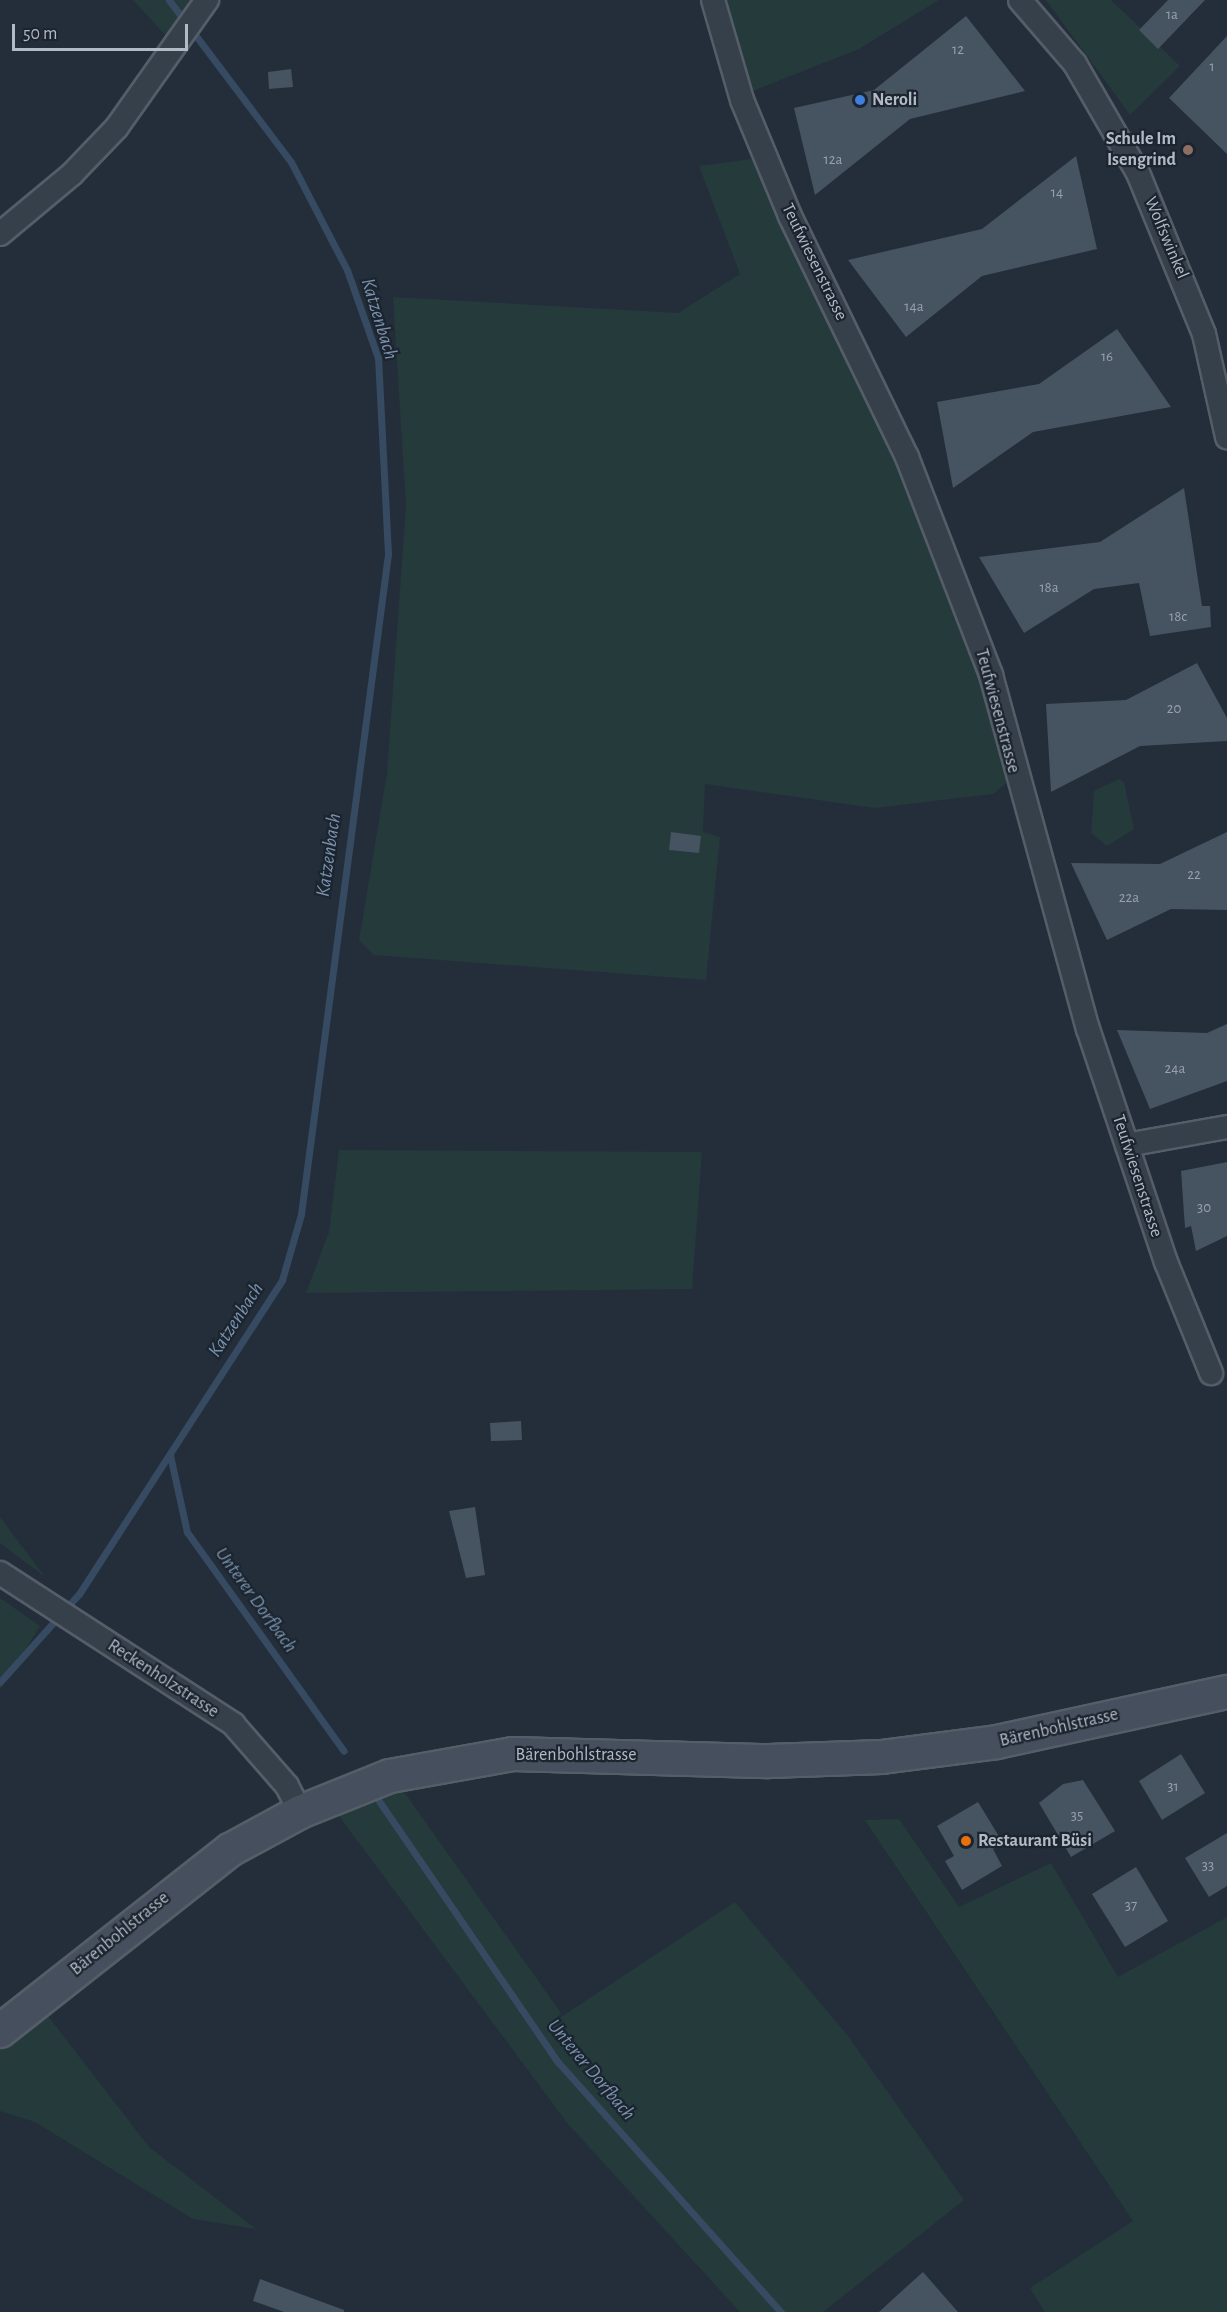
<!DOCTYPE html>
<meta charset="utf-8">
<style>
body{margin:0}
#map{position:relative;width:1227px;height:2312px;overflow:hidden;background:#232e3a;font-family:"Alegreya Sans",sans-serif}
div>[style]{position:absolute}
.green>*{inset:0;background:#253a3b}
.stream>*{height:7px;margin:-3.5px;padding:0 3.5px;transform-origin:3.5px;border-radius:3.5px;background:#364a61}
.building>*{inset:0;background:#465361}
.roads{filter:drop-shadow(2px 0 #555d68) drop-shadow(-2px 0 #555d68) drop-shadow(0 2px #555d68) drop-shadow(0 -2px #555d68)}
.street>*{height:22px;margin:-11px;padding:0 11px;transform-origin:11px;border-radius:11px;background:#36404b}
.secondary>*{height:32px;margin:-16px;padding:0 16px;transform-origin:16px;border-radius:16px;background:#454f5d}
.dots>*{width:16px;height:16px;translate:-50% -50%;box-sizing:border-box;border:3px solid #1c252f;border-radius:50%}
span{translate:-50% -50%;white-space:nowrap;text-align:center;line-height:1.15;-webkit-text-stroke:4.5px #1c252f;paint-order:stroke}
.number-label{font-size:15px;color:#97a0ad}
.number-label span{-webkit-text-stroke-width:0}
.poi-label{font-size:18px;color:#b2bac6;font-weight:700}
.left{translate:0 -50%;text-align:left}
.right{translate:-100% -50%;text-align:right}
.street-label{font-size:18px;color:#b2bac6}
.water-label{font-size:20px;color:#7a92ae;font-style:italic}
.scale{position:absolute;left:12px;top:24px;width:176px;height:27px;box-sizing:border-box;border:3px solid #b2bac6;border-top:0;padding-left:8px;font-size:18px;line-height:21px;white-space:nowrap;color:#b2bac6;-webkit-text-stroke:4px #1c252f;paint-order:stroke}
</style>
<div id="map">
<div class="green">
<div style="clip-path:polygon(133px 0,192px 0,168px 38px)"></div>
<div style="clip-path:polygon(722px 0,939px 0,859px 49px,750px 92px)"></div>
<div style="clip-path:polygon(1046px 0,1111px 0,1180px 66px,1130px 115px)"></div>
<div style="clip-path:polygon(759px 158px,904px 464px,970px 633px,1011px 779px,993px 794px,874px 808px,705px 784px,703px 832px,720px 837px,706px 980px,374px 955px,359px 940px,387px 773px,406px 505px,393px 297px,678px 313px,740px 274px,699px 166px)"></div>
<div style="clip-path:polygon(1119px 779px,1124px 782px,1134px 829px,1107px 846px,1091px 833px,1094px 791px)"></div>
<div style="clip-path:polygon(339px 1150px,702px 1152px,692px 1289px,306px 1293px,329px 1232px)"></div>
<div style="clip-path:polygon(0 1517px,45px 1577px,0 1543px)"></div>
<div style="clip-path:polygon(0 1598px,40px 1626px,0 1690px)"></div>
<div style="clip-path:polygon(402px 1789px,561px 2013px,552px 2023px,735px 1902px,848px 2036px,964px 2200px,823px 2312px,740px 2312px,568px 2124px,336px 1812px)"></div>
<div style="clip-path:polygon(899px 1819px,959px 1907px,1051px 1863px,1118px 1977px,1227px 1917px,1227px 2312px,1045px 2312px,1030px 2288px,1133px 2221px,865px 1820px)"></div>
<div style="clip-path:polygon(48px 2016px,149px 2147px,256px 2229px,193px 2219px,35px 2122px,0 2111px,0 2049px)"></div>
</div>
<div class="stream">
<div style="left:170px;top:1455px;width:79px;rotate:77.6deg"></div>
<div style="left:187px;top:1532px;width:269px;rotate:54.4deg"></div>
<div style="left:0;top:1682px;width:118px;rotate:-48.1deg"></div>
<div style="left:79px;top:1594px;width:374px;rotate:-57.1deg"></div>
<div style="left:282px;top:1280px;width:69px;rotate:-73.9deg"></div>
<div style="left:301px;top:1214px;width:666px;rotate:-82.49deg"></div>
<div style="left:388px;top:554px;width:196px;rotate:-92.9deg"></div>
<div style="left:378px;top:358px;width:93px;rotate:-109.4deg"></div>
<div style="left:347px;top:270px;width:122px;rotate:-117.4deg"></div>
<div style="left:291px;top:162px;width:203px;rotate:-127deg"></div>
<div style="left:379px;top:1801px;width:316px;rotate:55.6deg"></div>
<div style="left:558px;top:2062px;width:335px;rotate:48.3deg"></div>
</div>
<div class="building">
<div style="clip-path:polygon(1168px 0,1205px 0,1158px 49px,1139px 30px)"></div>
<div style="clip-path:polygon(966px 16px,1025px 91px,910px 119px,815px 195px,794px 108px,874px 90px)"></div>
<div style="clip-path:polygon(1227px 36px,1227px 154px,1169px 98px)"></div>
<div style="clip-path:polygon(291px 69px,293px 87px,269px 89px,268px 72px)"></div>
<div style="clip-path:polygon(1076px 156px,1097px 249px,982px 276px,906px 337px,848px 260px,982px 229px)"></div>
<div style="clip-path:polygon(1117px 329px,1171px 407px,1033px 432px,953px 488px,937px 402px,1039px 384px)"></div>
<div style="clip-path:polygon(1184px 488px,1202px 606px,1210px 606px,1211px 627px,1150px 636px,1139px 583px,1094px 589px,1024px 633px,979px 557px,1100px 542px)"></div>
<div style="clip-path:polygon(1197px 663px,1227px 718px,1227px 741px,1140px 746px,1051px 792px,1046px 704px,1126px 700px)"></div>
<div style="clip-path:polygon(671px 832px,701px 836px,699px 853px,669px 850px)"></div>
<div style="clip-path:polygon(1227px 832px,1227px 910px,1171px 909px,1107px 940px,1071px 863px,1160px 864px)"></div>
<div style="clip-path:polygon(1227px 1024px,1227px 1081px,1150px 1109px,1117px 1030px,1207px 1033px)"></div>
<div style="clip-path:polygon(1227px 1162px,1227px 1236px,1196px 1251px,1191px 1226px,1185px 1228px,1181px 1171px)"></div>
<div style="clip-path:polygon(521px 1421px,522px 1440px,491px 1441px,490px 1423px)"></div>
<div style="clip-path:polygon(475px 1507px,485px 1575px,466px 1578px,449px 1511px)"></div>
<div style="clip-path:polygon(1181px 1754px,1205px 1793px,1162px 1820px,1139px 1781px)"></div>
<div style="clip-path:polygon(1083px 1780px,1115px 1831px,1071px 1857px,1039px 1803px,1063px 1784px)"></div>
<div style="clip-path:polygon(978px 1802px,1003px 1843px,993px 1849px,1002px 1866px,962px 1890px,945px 1861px,954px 1856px,937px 1826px)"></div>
<div style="clip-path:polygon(1227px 1833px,1227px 1886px,1209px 1897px,1185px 1858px)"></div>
<div style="clip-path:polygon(1136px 1867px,1168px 1921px,1125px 1947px,1092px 1894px)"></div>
<div style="clip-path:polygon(923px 2272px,958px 2312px,879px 2312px,904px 2289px)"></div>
<div style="clip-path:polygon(260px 2279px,344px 2310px,344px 2312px,284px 2312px,253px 2301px)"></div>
</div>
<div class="roads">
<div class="street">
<div style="left:713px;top:0;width:104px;rotate:73.8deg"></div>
<div style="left:742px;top:100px;width:126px;rotate:67.5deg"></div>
<div style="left:790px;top:216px;width:268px;rotate:64.1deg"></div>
<div style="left:907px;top:457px;width:234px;rotate:68.9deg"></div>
<div style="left:991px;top:675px;width:367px;rotate:74.7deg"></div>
<div style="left:1088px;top:1029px;width:246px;rotate:71.5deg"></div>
<div style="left:1166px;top:1262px;width:120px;rotate:67.9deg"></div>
<div style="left:1020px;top:0;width:84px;rotate:49.3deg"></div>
<div style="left:1075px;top:64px;width:126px;rotate:60deg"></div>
<div style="left:1138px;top:173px;width:174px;rotate:67.7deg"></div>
<div style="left:1204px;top:334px;width:106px;rotate:77.4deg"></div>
<div style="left:0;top:234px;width:94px;rotate:-39.8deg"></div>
<div style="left:72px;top:174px;width:65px;rotate:-46.2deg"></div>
<div style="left:117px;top:127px;width:156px;rotate:-54.7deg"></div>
<div style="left:1127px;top:1145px;width:102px;rotate:-10.2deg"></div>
<div style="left:0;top:1573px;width:278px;rotate:32.9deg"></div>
<div style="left:233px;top:1724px;width:82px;rotate:48.9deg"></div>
<div style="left:287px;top:1786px;width:29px;rotate:63deg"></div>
</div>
<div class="secondary">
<div style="left:0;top:2031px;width:293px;rotate:-38.2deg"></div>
<div style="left:230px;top:1850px;width:80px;rotate:-28.5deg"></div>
<div style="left:300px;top:1812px;width:97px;rotate:-21.8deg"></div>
<div style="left:390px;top:1776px;width:125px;rotate:-10.1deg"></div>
<div style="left:513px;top:1754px;width:256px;rotate:1.6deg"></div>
<div style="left:769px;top:1761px;width:113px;rotate:-2deg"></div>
<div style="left:882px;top:1757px;width:116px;rotate:-7.4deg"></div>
<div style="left:997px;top:1742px;width:235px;rotate:-12.3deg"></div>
</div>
</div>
<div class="dots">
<div style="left:860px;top:100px;background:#3f7fe0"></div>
<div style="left:1188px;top:150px;background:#8d6e63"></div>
<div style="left:966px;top:1841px;background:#e8710a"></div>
</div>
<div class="number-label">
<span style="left:1172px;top:15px">1a</span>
<span style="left:958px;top:50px">12</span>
<span style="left:1212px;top:67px">1</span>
<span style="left:833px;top:160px">12a</span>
<span style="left:1057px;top:193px">14</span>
<span style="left:914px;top:307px">14a</span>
<span style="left:1107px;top:357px">16</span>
<span style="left:1049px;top:588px">18a</span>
<span style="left:1178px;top:617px">18c</span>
<span style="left:1174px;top:709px">20</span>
<span style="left:1194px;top:875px">22</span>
<span style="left:1129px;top:898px">22a</span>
<span style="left:1175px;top:1069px">24a</span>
<span style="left:1204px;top:1208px">30</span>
<span style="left:1173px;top:1787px">31</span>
<span style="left:1077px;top:1816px">35</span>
<span style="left:1208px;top:1866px">33</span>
<span style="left:1131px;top:1906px">37</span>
</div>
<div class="poi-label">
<span class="left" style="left:872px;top:100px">Neroli</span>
<span class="right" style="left:1176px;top:150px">Schule Im<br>Isengrind</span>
<span class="left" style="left:978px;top:1841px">Restaurant Büsi</span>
</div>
<div class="street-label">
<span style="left:1166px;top:238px;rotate:67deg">Wolfswinkel</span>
<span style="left:814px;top:262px;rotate:64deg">Teufwiesenstrasse</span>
<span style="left:997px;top:711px;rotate:75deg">Teufwiesenstrasse</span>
<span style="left:1137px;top:1176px;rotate:72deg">Teufwiesenstrasse</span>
<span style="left:163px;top:1679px;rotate:33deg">Reckenholzstrasse</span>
<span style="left:1059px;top:1728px;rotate:-13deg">Bärenbohlstrasse</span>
<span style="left:576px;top:1755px">Bärenbohlstrasse</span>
<span style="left:120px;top:1934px;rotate:-39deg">Bärenbohlstrasse</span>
</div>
<div class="water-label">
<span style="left:379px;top:319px;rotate:73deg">Katzenbach</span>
<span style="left:329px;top:855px;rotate:-82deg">Katzenbach</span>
<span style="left:236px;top:1320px;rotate:-57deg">Katzenbach</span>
<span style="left:256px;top:1600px;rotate:54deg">Unterer Dorfbach</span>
<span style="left:591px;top:2070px;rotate:50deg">Unterer Dorfbach</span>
</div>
<div class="scale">50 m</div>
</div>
